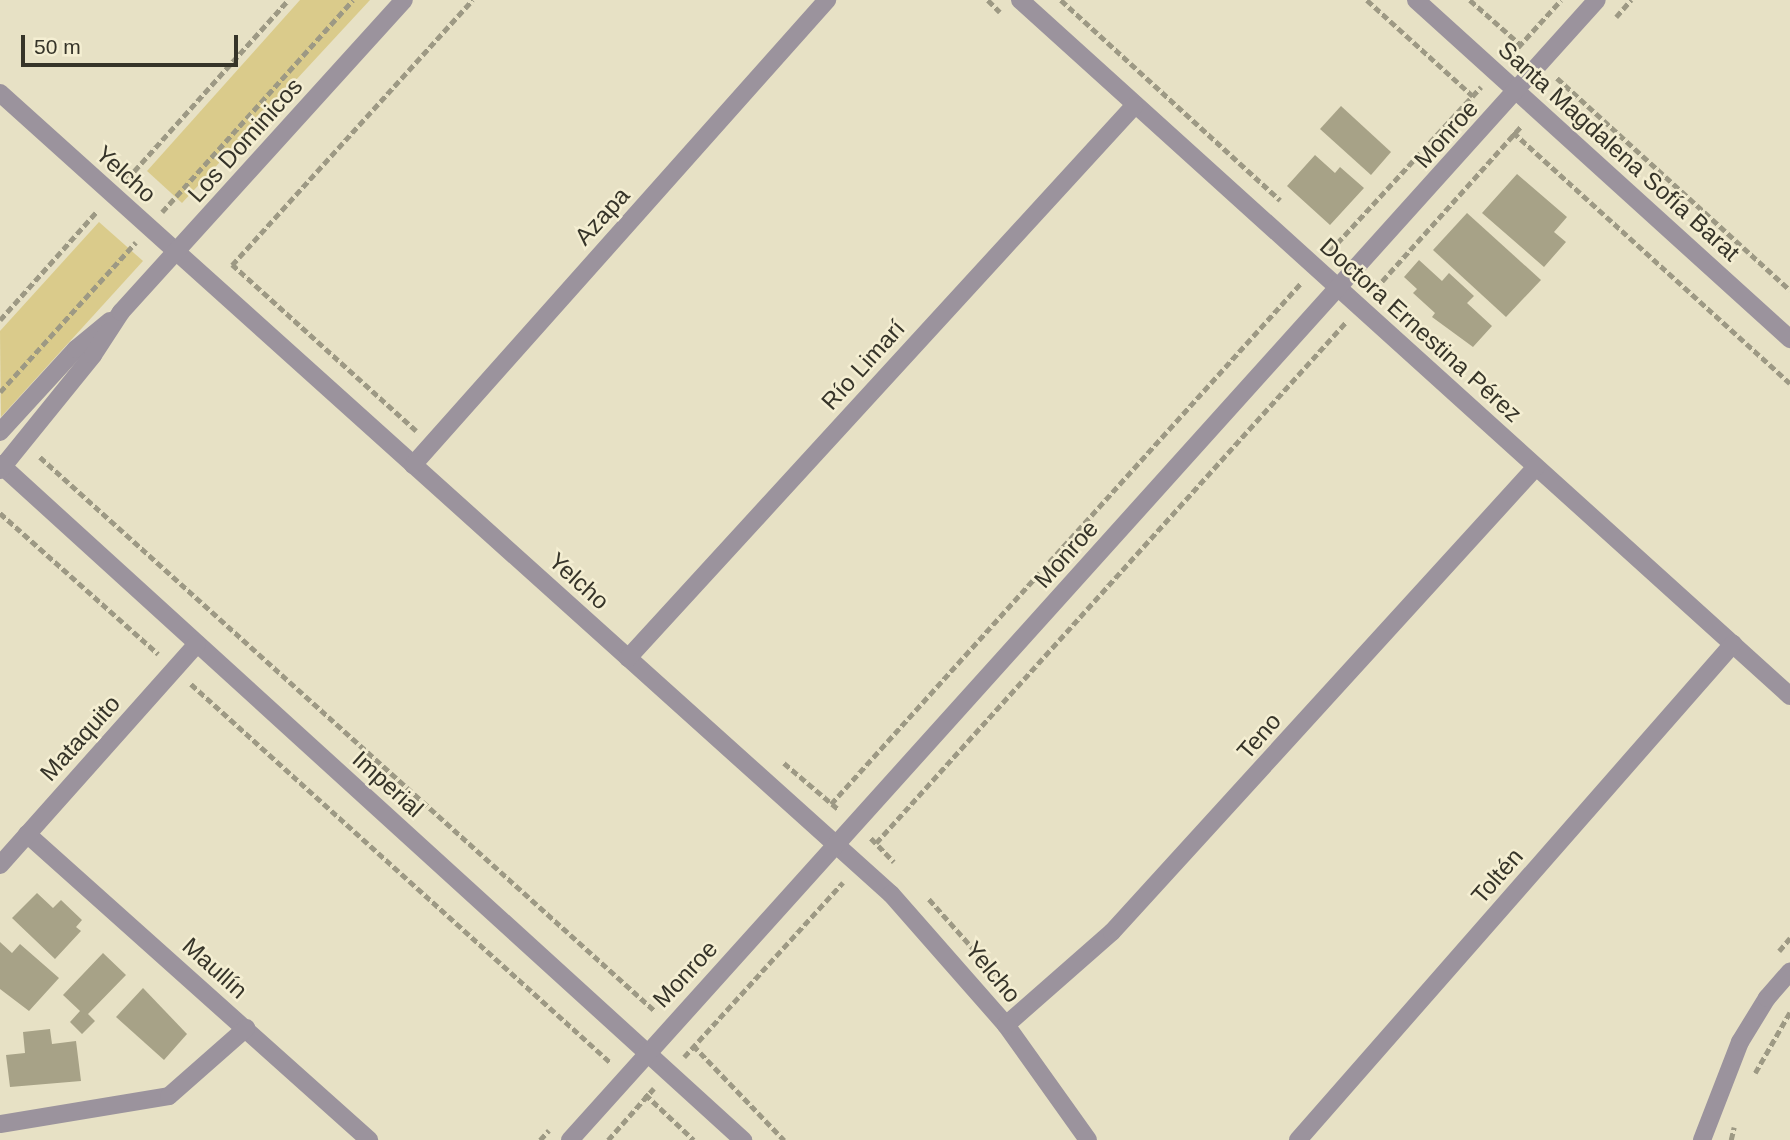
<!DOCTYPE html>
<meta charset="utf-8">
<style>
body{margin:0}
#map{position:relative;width:1790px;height:1140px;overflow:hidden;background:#e7e1c5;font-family:Helvetica,sans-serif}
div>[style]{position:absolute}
.green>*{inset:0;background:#dacb8b}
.building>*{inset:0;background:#a7a287}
.path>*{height:4.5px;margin-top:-2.25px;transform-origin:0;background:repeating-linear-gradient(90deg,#9d9984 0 7px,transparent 0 10.5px)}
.minor>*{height:18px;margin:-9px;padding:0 9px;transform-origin:9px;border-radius:9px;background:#9b939d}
span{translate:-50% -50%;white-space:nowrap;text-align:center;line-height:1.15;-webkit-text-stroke:5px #f4eed2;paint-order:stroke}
.street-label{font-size:24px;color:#363429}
.scale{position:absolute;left:21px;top:35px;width:217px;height:32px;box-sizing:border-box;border:4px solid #363429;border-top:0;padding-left:9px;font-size:21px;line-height:24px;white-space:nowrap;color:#363429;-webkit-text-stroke:5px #f4eed2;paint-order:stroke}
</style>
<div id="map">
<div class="green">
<div style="clip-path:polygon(300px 0,370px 0,182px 203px,147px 171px)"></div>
<div style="clip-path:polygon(99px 222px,143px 261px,1px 417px,0 331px)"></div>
</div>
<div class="building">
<div style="clip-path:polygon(1341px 106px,1391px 152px,1371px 175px,1320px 129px)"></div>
<div style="clip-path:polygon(1315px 155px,1335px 173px,1340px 167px,1364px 188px,1330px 225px,1287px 186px)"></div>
<div style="clip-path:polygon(1517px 174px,1567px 217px,1554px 232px,1566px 242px,1544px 267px,1482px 213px)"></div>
<div style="clip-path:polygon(1467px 213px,1541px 280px,1506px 317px,1433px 250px)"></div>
<div style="clip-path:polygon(1419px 260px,1442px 281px,1449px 273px,1474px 296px,1467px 303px,1492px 326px,1473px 347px,1432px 317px,1435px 313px,1413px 293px,1417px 289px,1404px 277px)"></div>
<div style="clip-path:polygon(37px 893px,53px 908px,61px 900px,82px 920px,76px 927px,81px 931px,55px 959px,12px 918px)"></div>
<div style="clip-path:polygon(0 942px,12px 953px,20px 944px,59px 978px,29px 1011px,0 989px)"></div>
<div style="clip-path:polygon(103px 953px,126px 975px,88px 1014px,95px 1021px,82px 1034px,70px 1022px,80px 1011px,63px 995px)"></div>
<div style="clip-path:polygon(143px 988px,187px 1034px,164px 1060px,116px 1017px)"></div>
<div style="clip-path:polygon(50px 1029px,52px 1044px,76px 1041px,81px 1081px,10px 1087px,6px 1055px,25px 1053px,23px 1032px)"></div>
</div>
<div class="path">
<div style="left:988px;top:0;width:17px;rotate:45deg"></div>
<div style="left:1061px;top:0;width:297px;rotate:42.4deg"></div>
<div style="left:1367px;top:0;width:143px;rotate:42.2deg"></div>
<div style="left:1470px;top:0;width:69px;rotate:41.5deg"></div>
<div style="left:1616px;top:17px;width:23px;rotate:-49deg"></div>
<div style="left:1511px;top:55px;width:74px;rotate:-47.7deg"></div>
<div style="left:1557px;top:78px;width:315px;rotate:42.3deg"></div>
<div style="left:1513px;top:132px;width:374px;rotate:42.2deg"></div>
<div style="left:127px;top:179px;width:241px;rotate:-48deg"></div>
<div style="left:162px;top:212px;width:285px;rotate:-48deg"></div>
<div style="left:1330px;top:251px;width:223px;rotate:-47.4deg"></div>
<div style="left:1375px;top:289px;width:219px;rotate:-48.1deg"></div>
<div style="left:0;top:320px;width:146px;rotate:-48.3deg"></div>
<div style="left:0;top:392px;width:202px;rotate:-47.8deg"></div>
<div style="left:416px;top:431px;width:248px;rotate:-137.9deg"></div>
<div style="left:232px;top:265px;width:358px;rotate:-47.8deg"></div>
<div style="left:40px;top:457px;width:828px;rotate:42.01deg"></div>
<div style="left:0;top:513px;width:212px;rotate:41.7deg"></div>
<div style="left:191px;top:684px;width:564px;rotate:42.06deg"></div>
<div style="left:784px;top:763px;width:71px;rotate:40.4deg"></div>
<div style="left:831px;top:804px;width:702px;rotate:-47.95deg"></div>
<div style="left:871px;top:838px;width:33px;rotate:46deg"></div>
<div style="left:876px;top:843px;width:702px;rotate:-47.95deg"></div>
<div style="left:929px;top:899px;width:110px;rotate:48.3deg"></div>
<div style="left:1779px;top:951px;width:17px;rotate:-50deg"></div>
<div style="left:693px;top:1045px;width:132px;rotate:46.2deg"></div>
<div style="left:684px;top:1057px;width:236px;rotate:-47.7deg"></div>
<div style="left:1755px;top:1073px;width:70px;rotate:-60.2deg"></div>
<div style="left:645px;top:1094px;width:67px;rotate:43.2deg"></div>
<div style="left:540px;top:1140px;width:13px;rotate:-48deg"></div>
<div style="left:608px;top:1140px;width:69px;rotate:-48.5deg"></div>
<div style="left:1731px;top:1140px;width:13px;rotate:-77deg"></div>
</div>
<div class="minor">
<div style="left:1020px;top:0;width:1038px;rotate:42.11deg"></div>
<div style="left:1416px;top:0;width:505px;rotate:42.19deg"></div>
<div style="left:0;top:93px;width:1198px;rotate:41.96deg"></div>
<div style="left:891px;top:894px;width:174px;rotate:48.7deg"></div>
<div style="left:1006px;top:1025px;width:141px;rotate:54.5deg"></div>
<div style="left:0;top:432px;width:113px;rotate:-47.5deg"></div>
<div style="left:76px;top:349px;width:44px;rotate:-39.5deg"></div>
<div style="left:0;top:464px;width:1005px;rotate:42.3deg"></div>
<div style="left:413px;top:465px;width:623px;rotate:-48.32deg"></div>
<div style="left:0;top:470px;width:148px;rotate:-51deg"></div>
<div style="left:93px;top:355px;width:51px;rotate:-56.9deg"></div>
<div style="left:121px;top:312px;width:421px;rotate:-47.8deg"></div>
<div style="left:628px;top:658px;width:749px;rotate:-47.49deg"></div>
<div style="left:27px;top:834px;width:459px;rotate:41.8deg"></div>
<div style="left:0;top:865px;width:296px;rotate:-48.3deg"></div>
<div style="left:1006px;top:1025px;width:141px;rotate:-41.3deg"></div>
<div style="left:1112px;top:932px;width:629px;rotate:-47.64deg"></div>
<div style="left:0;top:1124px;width:171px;rotate:-9.4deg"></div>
<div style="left:169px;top:1096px;width:103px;rotate:-41.4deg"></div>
<div style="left:570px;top:1140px;width:1534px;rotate:-47.99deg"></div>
<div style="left:1298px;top:1140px;width:660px;rotate:-48.75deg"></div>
<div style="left:1702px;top:1140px;width:105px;rotate:-68.8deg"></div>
<div style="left:1740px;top:1042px;width:52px;rotate:-58.5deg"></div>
<div style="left:1767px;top:998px;width:35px;rotate:-49deg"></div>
</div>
<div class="street-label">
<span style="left:1446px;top:134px;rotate:-48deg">Monroe</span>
<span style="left:245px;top:140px;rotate:-48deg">Los Dominicos</span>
<span style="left:1619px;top:151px;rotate:42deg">Santa Magdalena Sofía Barat</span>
<span style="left:126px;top:174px;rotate:42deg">Yelcho</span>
<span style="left:602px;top:216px;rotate:-48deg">Azapa</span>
<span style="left:1421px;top:330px;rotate:42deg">Doctora Ernestina Pérez</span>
<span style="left:863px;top:365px;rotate:-48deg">Río Limarí</span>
<span style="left:1066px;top:554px;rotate:-48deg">Monroe</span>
<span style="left:579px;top:581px;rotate:42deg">Yelcho</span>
<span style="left:1259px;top:736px;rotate:-49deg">Teno</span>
<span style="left:80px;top:738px;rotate:-48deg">Mataquito</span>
<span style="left:388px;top:784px;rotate:42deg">Imperial</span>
<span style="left:1497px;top:876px;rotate:-49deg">Toltén</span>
<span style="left:215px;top:968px;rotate:42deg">Maullín</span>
<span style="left:993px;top:972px;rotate:50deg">Yelcho</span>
<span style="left:685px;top:974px;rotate:-47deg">Monroe</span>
</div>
<div class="scale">50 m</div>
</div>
